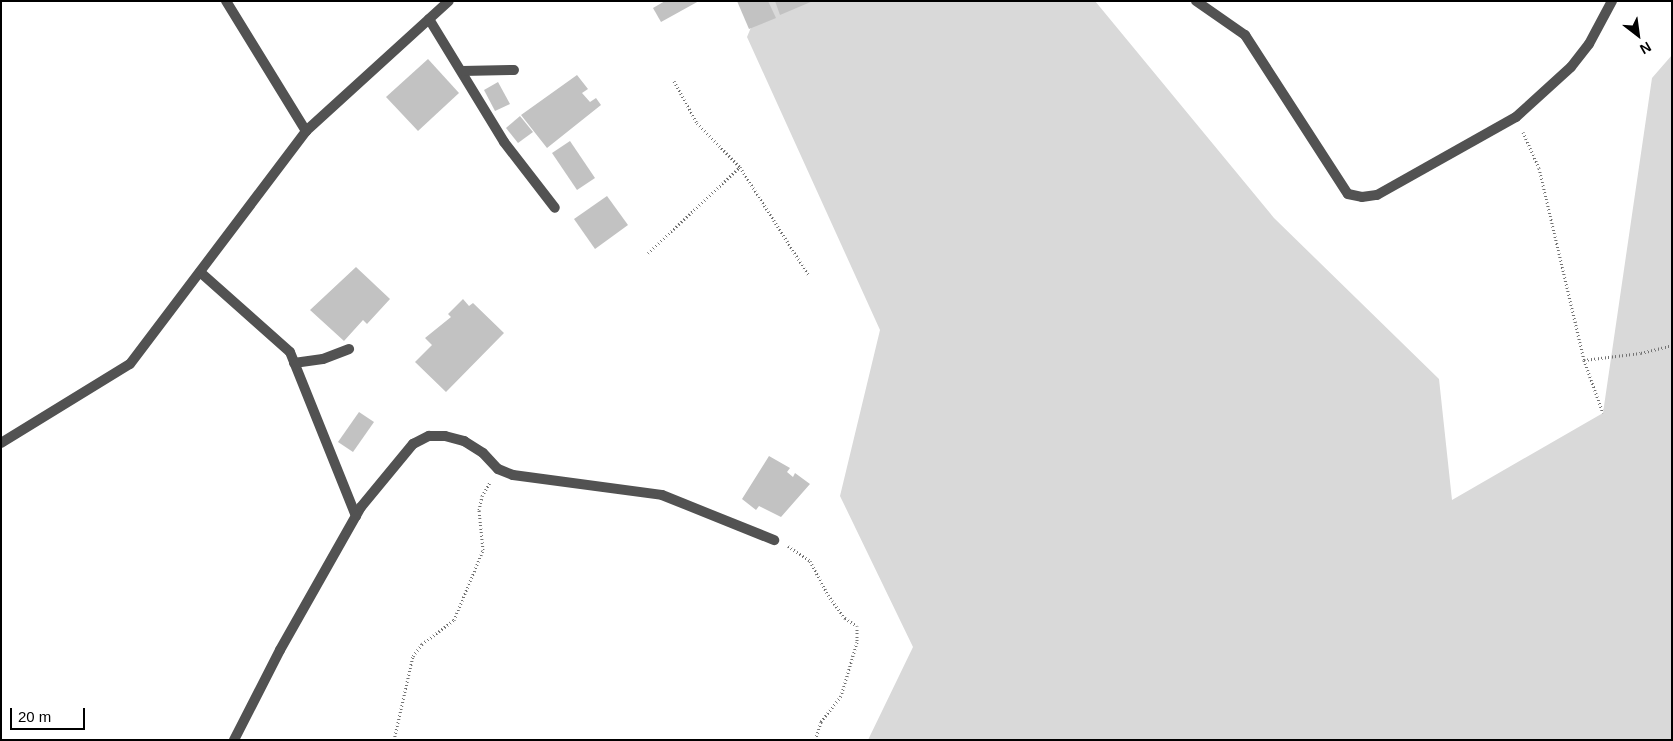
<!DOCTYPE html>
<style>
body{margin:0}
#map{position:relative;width:1673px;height:741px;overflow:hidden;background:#fff;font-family:Arial,sans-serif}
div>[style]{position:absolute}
.green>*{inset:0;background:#d9d9d9}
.building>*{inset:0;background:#c2c2c2}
.path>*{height:3px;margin-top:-1.5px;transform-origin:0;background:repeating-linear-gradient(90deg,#747474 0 1px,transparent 0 3.5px)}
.service>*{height:10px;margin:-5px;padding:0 5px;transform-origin:5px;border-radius:5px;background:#525252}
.minor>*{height:10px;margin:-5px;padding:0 5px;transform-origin:5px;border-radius:5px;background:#525252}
span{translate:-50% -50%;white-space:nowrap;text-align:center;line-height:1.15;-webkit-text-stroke:5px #fff;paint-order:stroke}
.frame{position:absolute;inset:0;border:2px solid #000;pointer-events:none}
.north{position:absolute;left:1613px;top:10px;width:50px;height:50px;-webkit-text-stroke:4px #fff;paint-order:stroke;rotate:150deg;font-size:14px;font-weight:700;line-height:20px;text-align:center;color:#000}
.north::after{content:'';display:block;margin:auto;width:18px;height:22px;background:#000;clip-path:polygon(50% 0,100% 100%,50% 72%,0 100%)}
.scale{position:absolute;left:10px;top:708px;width:75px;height:22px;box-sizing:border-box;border:2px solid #000;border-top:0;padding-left:6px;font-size:15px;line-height:18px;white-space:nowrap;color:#000;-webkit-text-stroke:4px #fff;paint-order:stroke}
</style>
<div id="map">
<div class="green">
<div style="clip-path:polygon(762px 1px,1095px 1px,1274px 218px,1439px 379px,1452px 500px,1603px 413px,1652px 78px,1672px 55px,1672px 740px,868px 740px,913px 647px,840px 496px,880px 330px,747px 37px)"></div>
</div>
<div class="building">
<div style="clip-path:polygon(665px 1px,699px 1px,661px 22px,653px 8px)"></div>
<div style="clip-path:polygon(737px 1px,768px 1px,776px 18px,749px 29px)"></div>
<div style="clip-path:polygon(775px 1px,813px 1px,780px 15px)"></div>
<div style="clip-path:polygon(428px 59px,459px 93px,418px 131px,386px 97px)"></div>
<div style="clip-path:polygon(577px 75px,588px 89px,582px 93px,590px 102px,596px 98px,601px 105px,547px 148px,521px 115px)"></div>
<div style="clip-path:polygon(498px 82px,510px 104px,495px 111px,484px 90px)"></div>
<div style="clip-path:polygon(520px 116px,533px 132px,518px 143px,506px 128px)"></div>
<div style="clip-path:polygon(570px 141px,595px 178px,577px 190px,552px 153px)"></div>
<div style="clip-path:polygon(607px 196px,628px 225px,595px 249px,574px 219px)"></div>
<div style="clip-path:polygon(356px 267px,390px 299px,367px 324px,363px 320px,344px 341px,310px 310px)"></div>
<div style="clip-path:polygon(463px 299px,469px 306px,473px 303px,504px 333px,446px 392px,415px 362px,432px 345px,425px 338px,451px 317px,448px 314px)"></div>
<div style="clip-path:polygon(359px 412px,374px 422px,353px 452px,338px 442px)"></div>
<div style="clip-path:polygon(769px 456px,790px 468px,787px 472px,793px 477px,795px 473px,810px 484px,781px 517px,759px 506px,756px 510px,742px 499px)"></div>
</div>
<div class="path">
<div style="left:674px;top:81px;width:48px;rotate:61.3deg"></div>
<div style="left:697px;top:123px;width:62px;rotate:45.7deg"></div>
<div style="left:740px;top:167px;width:127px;rotate:57.6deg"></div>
<div style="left:1523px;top:132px;width:39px;rotate:66deg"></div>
<div style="left:1539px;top:168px;width:197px;rotate:76.8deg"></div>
<div style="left:1584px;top:360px;width:56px;rotate:70.3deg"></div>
<div style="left:648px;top:253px;width:126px;rotate:-43.1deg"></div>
<div style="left:1584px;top:360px;width:57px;rotate:-7deg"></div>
<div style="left:1641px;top:353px;width:32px;rotate:-14deg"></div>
<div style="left:788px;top:546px;width:27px;rotate:34deg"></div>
<div style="left:810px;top:561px;width:38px;rotate:62deg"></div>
<div style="left:828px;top:595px;width:29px;rotate:54deg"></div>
<div style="left:845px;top:618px;width:14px;rotate:34deg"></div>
<div style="left:857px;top:626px;width:16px;rotate:90deg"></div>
<div style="left:857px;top:642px;width:56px;rotate:106.5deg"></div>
<div style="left:841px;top:696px;width:33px;rotate:128deg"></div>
<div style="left:821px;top:722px;width:19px;rotate:108deg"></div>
<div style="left:394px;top:740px;width:86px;rotate:-77.3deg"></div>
<div style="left:413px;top:656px;width:15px;rotate:-53deg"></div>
<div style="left:422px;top:644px;width:40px;rotate:-37deg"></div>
<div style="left:454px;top:620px;width:76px;rotate:-67.5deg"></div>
<div style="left:483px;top:550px;width:40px;rotate:-95.7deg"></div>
<div style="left:479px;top:510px;width:14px;rotate:-78deg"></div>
<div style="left:482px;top:496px;width:16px;rotate:-60deg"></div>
</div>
<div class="service">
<div style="left:294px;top:363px;width:29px;rotate:-8deg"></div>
<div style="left:323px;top:359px;width:28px;rotate:-21deg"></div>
</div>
<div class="minor">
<div style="left:226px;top:1px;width:153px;rotate:58.4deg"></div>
<div style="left:1196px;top:1px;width:60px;rotate:34.8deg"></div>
<div style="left:1245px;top:35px;width:189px;rotate:57.1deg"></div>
<div style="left:1348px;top:194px;width:14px;rotate:12deg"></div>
<div style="left:1362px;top:197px;width:15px;rotate:-8deg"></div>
<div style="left:1377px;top:195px;width:159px;rotate:-29.3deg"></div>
<div style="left:1516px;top:117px;width:74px;rotate:-42.3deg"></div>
<div style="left:1571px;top:67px;width:29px;rotate:-52deg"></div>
<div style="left:1589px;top:44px;width:49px;rotate:-61.9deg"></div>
<div style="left:429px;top:19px;width:144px;rotate:58.6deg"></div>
<div style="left:504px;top:142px;width:83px;rotate:52.3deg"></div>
<div style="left:462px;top:71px;width:52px;rotate:-1.1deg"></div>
<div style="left:200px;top:272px;width:120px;rotate:41.6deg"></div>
<div style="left:290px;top:352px;width:177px;rotate:68.1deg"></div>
<div style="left:1px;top:443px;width:151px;rotate:-31.5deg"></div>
<div style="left:130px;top:364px;width:292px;rotate:-52.9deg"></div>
<div style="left:306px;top:131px;width:193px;rotate:-42.3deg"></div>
<div style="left:234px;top:740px;width:101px;rotate:-62.9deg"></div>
<div style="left:280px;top:650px;width:164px;rotate:-60.5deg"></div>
<div style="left:361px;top:507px;width:82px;rotate:-50.5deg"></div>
<div style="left:413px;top:444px;width:18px;rotate:-27deg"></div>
<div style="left:429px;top:436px;width:16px"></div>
<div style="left:445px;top:436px;width:20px;rotate:15deg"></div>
<div style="left:464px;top:441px;width:22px;rotate:32deg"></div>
<div style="left:483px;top:453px;width:22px;rotate:47deg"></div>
<div style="left:498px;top:469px;width:16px;rotate:22deg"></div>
<div style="left:513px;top:475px;width:150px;rotate:7.6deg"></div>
<div style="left:662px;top:495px;width:121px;rotate:21.9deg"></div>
</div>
<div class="frame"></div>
<div class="north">N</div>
<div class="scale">20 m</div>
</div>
